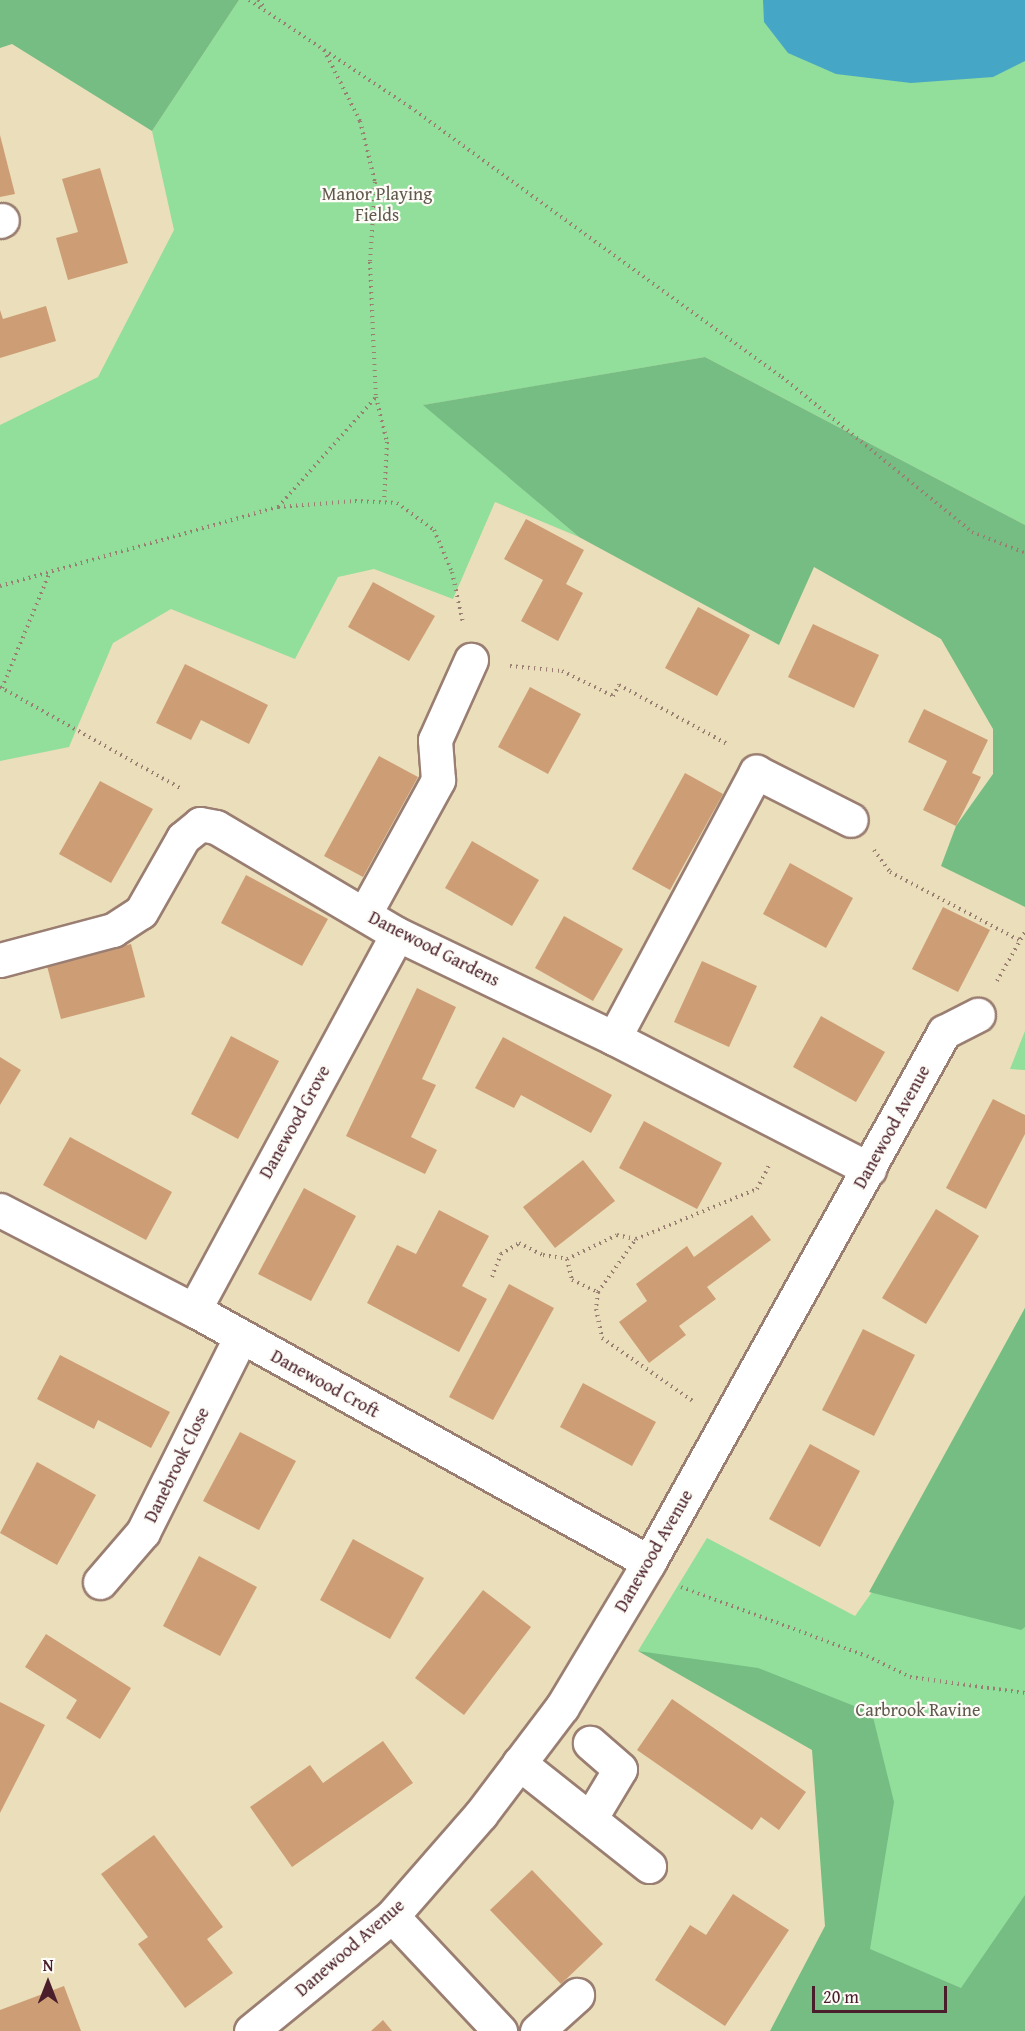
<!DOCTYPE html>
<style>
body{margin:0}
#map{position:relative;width:1025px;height:2031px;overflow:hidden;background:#ebdeba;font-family:"Gentium Book Plus",serif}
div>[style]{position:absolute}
.green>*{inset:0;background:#92de9b}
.forest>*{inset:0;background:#75bd83}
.water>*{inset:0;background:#45a7c5}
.building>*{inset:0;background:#cd9e76}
.path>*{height:4px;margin-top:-2px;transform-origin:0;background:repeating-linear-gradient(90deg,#9a7e72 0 1.5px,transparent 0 6px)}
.roads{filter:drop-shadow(2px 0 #9a7e72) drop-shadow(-2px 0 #9a7e72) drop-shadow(0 2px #9a7e72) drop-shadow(0 -2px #9a7e72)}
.street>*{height:33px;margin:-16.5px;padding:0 16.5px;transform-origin:16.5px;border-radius:16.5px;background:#fff}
span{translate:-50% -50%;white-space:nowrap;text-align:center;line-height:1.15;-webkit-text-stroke:4.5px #fdfcf7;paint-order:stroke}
.park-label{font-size:18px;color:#60584d}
.street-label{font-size:18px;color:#4a1f2b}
.north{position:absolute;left:18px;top:1953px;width:60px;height:60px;-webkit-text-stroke:4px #fdfcf7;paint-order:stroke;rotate:0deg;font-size:16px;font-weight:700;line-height:24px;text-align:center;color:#4a1f2b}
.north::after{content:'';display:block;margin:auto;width:21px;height:27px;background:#4a1f2b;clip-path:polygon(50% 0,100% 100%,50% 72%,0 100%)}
.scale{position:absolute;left:812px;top:1986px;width:135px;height:27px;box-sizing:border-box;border:3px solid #4a1f2b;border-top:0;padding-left:8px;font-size:18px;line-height:21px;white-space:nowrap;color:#4a1f2b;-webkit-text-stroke:4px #fdfcf7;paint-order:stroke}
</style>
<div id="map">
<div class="green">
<div style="clip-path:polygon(239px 0,1025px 0,1025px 525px,705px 357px,424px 405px,579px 537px,495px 502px,453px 599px,374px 569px,338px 577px,295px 659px,171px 609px,113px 643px,69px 747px,0 761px,0 425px,98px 377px,174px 230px,152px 131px)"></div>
<div style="clip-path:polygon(1025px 1031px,1025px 1070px,1010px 1069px)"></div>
<div style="clip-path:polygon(1025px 1308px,1025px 2031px,772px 2031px,827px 1924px,817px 1750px,648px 1653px,638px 1651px,707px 1538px,855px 1616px,872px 1592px)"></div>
</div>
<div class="forest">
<div style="clip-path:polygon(0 0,239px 0,152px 131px,12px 44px,0 48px)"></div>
<div style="clip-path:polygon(705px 357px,1025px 525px,1025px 907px,941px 866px,956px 826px,993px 774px,993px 729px,941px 639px,814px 567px,779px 645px,579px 537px,423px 405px)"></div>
<div style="clip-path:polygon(1025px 1308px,1025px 1627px,1021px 1630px,869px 1592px)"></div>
<div style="clip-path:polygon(638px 1651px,758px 1668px,872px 1713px,894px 1802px,870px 1949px,961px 1988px,1025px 1895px,1025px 2031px,770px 2031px,825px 1926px,812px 1750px)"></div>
</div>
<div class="water">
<div style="clip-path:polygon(763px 0,1025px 0,1025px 61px,993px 77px,911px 83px,836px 74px,788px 53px,764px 22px)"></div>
</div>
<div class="building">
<div style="clip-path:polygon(0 135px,15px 194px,0 197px)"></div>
<div style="clip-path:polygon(100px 168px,128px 263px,68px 280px,56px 238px,78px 232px,62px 179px)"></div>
<div style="clip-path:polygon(46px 306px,56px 341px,0 358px,0 310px,3px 319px)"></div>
<div style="clip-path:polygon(526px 519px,584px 550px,566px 584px,583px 593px,558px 641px,521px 621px,543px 580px,504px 559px)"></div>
<div style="clip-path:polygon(373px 582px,435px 616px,409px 661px,348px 627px)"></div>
<div style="clip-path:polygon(698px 607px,750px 635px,717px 696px,665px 668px)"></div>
<div style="clip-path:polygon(813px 624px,879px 655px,854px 708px,788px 677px)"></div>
<div style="clip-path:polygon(185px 664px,268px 705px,249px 744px,201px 720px,191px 740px,156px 723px)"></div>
<div style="clip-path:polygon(530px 687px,581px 714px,548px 774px,498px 747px)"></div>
<div style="clip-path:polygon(924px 709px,988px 740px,972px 773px,981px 777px,956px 826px,923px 810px,947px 761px,908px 742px)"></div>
<div style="clip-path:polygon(379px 756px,418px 777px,363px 877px,324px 856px)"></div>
<div style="clip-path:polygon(685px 773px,723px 794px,670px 890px,632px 869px)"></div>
<div style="clip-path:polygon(100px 781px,153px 809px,111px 883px,59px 854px)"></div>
<div style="clip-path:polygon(472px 841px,539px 880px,512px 926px,445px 888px)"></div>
<div style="clip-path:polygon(790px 863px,853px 898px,826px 948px,763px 914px)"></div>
<div style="clip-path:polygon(246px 875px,328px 919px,302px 966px,221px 923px)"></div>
<div style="clip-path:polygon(943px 907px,990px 930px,958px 992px,912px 969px)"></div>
<div style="clip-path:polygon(564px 916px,623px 949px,593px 1001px,535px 968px)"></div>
<div style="clip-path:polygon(131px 944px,145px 997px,61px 1019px,47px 966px)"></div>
<div style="clip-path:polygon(702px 961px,757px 986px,729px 1047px,674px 1022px)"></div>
<div style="clip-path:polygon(417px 988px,456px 1007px,422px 1079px,436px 1085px,411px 1137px,437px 1150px,425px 1174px,346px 1136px)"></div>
<div style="clip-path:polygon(821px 1016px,885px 1052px,856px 1102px,793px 1067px)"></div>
<div style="clip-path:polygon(231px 1036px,279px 1061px,238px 1139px,191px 1114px)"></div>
<div style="clip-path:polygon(503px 1037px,612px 1095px,591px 1133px,521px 1095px,514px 1108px,475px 1088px)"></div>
<div style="clip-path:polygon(0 1057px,21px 1070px,0 1105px)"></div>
<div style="clip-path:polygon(993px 1099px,1025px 1115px,1025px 1134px,986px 1209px,946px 1188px)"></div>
<div style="clip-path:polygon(644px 1121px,722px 1163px,697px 1209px,619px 1168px)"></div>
<div style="clip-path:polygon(70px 1137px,172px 1192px,146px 1240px,43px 1185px)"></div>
<div style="clip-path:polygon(583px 1160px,615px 1201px,555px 1248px,523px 1207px)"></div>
<div style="clip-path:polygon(304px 1188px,356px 1216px,311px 1301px,258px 1274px)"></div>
<div style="clip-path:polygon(936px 1209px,979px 1236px,926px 1324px,882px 1298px)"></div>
<div style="clip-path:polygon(439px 1210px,489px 1236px,462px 1286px,487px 1299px,459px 1352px,367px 1303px,397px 1245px,416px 1254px)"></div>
<div style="clip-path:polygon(752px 1215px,771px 1240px,707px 1287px,716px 1299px,679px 1326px,686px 1335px,649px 1363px,619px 1322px,647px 1301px,636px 1284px,687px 1246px,694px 1257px)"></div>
<div style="clip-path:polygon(509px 1284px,554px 1308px,493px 1420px,449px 1397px)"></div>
<div style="clip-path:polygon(863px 1329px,915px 1355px,874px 1436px,822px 1410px)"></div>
<div style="clip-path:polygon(60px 1355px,170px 1412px,151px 1448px,98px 1420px,94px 1429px,37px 1399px)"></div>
<div style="clip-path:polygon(583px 1383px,656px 1422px,632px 1466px,560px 1427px)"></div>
<div style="clip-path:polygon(240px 1432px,296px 1461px,259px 1530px,203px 1501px)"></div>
<div style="clip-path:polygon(810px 1444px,860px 1471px,820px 1547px,769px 1519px)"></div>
<div style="clip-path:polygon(37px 1462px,96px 1495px,57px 1565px,0 1533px)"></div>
<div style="clip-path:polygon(353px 1539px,424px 1578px,390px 1639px,320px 1600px)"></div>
<div style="clip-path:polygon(199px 1556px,257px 1587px,220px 1656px,163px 1626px)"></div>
<div style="clip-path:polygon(483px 1590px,531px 1627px,464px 1715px,415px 1678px)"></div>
<div style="clip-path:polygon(46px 1634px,131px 1688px,100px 1739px,66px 1718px,77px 1700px,25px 1667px)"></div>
<div style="clip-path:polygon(672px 1699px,806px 1792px,779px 1830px,761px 1817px,752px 1830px,637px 1750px)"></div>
<div style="clip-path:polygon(0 1702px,45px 1725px,0 1813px)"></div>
<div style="clip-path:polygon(383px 1741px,413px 1783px,292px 1867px,250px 1807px,310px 1765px,323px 1783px)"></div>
<div style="clip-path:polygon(154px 1835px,223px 1927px,207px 1939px,233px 1973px,185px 2008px,138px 1944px,148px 1937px,101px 1874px)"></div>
<div style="clip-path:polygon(532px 1870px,603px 1944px,561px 1984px,490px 1910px)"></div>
<div style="clip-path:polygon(733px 1894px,789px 1930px,725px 2026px,655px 1980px,690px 1925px,706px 1935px)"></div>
<div style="clip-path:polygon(64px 1986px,81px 2031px,0 2031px,0 2010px)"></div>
<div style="clip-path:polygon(383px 2020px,392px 2031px,371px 2031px)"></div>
</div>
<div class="path">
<div style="left:249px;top:0;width:193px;rotate:33.6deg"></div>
<div style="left:410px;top:107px;width:460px;rotate:36deg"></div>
<div style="left:782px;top:377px;width:245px;rotate:39.2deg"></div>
<div style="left:972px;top:532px;width:57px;rotate:21.6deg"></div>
<div style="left:258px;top:0;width:9px;rotate:49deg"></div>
<div style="left:324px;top:50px;width:80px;rotate:63.1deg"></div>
<div style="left:360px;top:121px;width:63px;rotate:76.2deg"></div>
<div style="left:375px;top:182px;width:80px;rotate:93.6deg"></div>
<div style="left:370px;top:262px;width:135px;rotate:87.5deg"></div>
<div style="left:376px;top:397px;width:46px;rotate:76.3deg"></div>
<div style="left:387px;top:442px;width:60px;rotate:92.9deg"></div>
<div style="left:278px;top:507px;width:77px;rotate:-4.5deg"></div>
<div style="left:355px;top:501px;width:42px;rotate:2.7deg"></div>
<div style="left:397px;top:503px;width:46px;rotate:36.1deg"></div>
<div style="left:434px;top:530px;width:46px;rotate:66.8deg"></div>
<div style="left:452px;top:572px;width:52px;rotate:77.8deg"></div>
<div style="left:0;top:586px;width:289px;rotate:-15.9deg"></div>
<div style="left:278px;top:507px;width:147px;rotate:-48.3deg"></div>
<div style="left:510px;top:666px;width:52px;rotate:5.5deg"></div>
<div style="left:562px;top:671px;width:57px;rotate:26.1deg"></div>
<div style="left:613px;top:696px;width:13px;rotate:-61deg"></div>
<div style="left:619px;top:685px;width:123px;rotate:28.6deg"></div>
<div style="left:0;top:687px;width:209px;rotate:29.3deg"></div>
<div style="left:2px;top:688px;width:123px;rotate:-67.6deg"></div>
<div style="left:874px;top:850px;width:27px;rotate:54deg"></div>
<div style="left:890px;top:872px;width:146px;rotate:27.8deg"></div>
<div style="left:997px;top:981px;width:56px;rotate:-60.3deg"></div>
<div style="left:567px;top:1259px;width:55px;rotate:-25.6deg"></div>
<div style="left:617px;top:1235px;width:19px;rotate:12deg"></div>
<div style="left:492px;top:1277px;width:25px;rotate:-69deg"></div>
<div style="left:501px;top:1254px;width:21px;rotate:-31deg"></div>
<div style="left:519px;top:1243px;width:27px;rotate:27deg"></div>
<div style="left:543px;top:1255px;width:24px;rotate:9deg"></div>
<div style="left:567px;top:1259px;width:22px;rotate:77deg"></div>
<div style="left:572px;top:1280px;width:29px;rotate:25deg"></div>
<div style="left:598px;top:1292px;width:17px;rotate:97deg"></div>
<div style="left:596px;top:1309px;width:30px;rotate:78deg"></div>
<div style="left:602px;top:1338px;width:112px;rotate:34.8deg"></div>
<div style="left:598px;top:1292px;width:65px;rotate:-54.4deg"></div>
<div style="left:636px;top:1239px;width:131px;rotate:-22.5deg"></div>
<div style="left:757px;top:1189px;width:28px;rotate:-63deg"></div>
<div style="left:681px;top:1587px;width:198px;rotate:20.4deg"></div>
<div style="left:867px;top:1656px;width:48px;rotate:26deg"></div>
<div style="left:910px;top:1677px;width:116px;rotate:7.9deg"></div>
</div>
<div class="roads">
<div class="street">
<div style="left:0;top:221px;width:2px;rotate:-27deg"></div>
<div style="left:365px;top:913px;width:152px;rotate:-61.2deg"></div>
<div style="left:438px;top:780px;width:40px;rotate:-94.3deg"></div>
<div style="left:435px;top:740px;width:88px;rotate:-65.8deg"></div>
<div style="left:0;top:960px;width:117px;rotate:-14.9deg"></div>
<div style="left:113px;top:930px;width:33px;rotate:-33deg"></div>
<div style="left:141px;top:912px;width:85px;rotate:-60.4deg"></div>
<div style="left:183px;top:838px;width:22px;rotate:-39deg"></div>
<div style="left:200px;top:824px;width:16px;rotate:11deg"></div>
<div style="left:216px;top:827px;width:210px;rotate:30.6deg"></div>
<div style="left:397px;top:934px;width:241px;rotate:25.6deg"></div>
<div style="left:614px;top:1038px;width:287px;rotate:27.2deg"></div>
<div style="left:614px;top:1038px;width:302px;rotate:-61.9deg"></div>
<div style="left:756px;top:772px;width:106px;rotate:26.8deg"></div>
<div style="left:0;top:1210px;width:218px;rotate:27.3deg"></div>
<div style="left:194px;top:1310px;width:520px;rotate:28.98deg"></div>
<div style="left:194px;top:1310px;width:427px;rotate:-61.6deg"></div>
<div style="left:100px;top:1582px;width:66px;rotate:-49.3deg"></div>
<div style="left:143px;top:1532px;width:217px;rotate:-63.4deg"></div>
<div style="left:519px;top:1763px;width:166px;rotate:38.4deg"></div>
<div style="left:590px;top:1819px;width:58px;rotate:-59deg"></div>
<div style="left:620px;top:1769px;width:40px;rotate:-139deg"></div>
<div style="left:392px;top:1916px;width:158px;rotate:46.8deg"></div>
<div style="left:251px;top:2031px;width:182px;rotate:-39.2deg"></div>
<div style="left:392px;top:1916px;width:135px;rotate:-48.9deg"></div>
<div style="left:481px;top:1814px;width:134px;rotate:-52.9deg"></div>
<div style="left:562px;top:1707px;width:169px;rotate:-59deg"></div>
<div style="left:649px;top:1562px;width:607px;rotate:-60.9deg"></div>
<div style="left:944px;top:1032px;width:38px;rotate:-27deg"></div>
<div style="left:537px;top:2031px;width:54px;rotate:-42deg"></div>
</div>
</div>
<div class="park-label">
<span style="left:377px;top:205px">Manor Playing<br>Fields</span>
<span style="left:918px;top:1710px">Carbrook Ravine</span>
</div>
<div class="street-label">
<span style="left:434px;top:949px;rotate:27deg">Danewood Gardens</span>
<span style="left:295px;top:1122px;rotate:-61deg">Danewood Grove</span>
<span style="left:892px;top:1127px;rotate:-61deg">Danewood Avenue</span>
<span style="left:325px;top:1384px;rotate:29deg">Danewood Croft</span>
<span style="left:177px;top:1465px;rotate:-64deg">Danebrook Close</span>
<span style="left:654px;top:1551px;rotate:-60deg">Danewood Avenue</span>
<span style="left:350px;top:1948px;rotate:-41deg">Danewood Avenue</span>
</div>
<div class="north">N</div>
<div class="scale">20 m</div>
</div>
